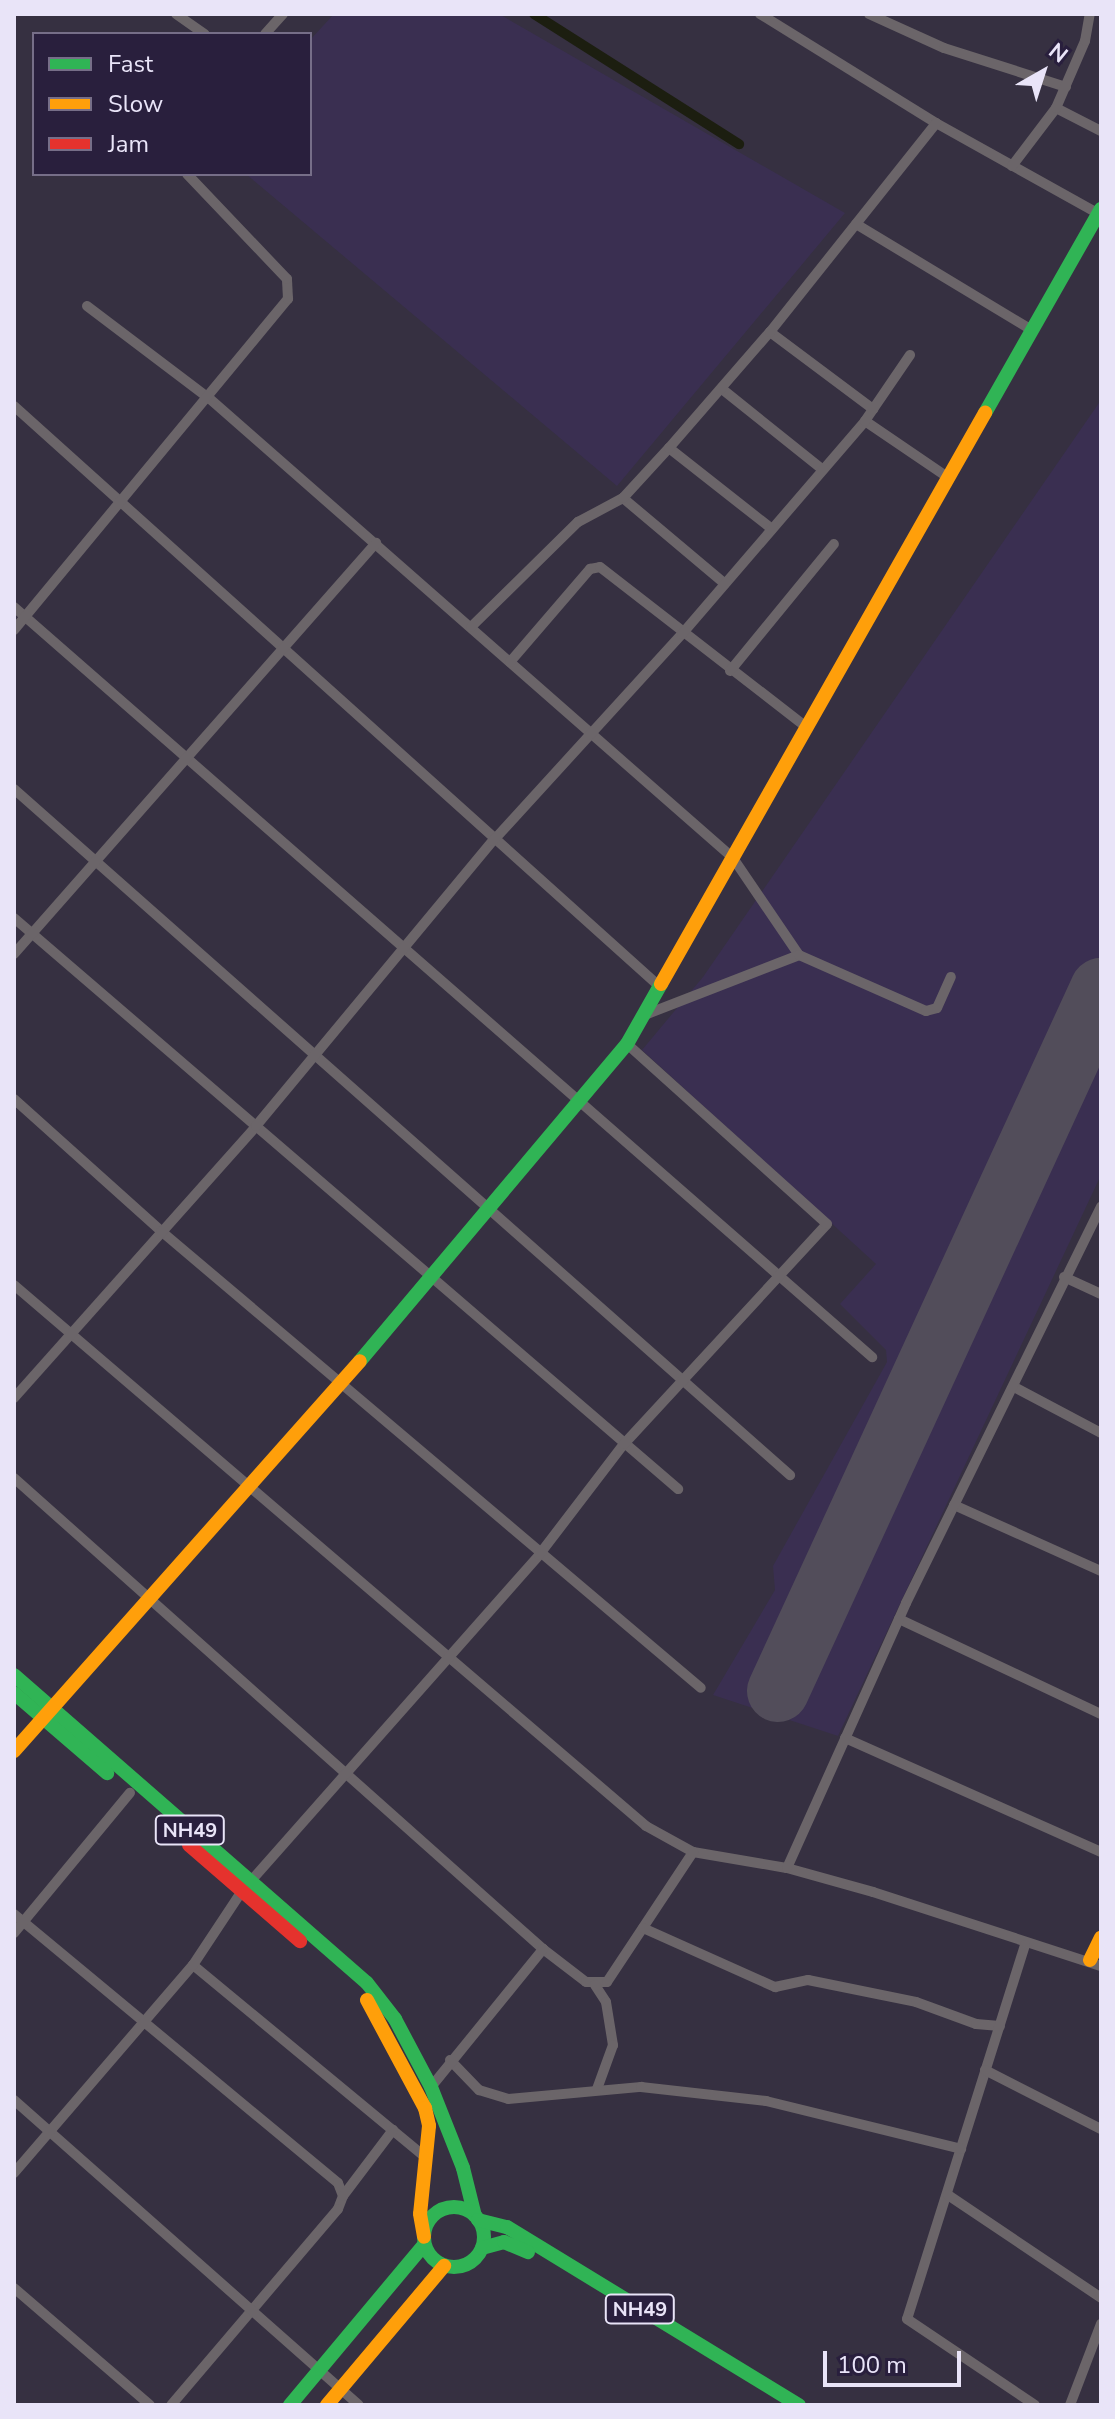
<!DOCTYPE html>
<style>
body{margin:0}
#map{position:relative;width:1115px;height:2419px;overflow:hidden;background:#363041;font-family:"Nunito Sans",sans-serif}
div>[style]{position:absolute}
.built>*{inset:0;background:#3a2f51}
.canal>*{height:10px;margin:-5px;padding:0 5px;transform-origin:5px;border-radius:5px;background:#1c1e10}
.runway>*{height:62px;margin:-31px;padding:0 31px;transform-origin:31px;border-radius:31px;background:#524d5a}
.street>*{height:10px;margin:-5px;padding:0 5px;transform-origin:5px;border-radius:5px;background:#6b6569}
.fast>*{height:14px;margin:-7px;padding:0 7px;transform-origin:7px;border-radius:7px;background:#30b455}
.fast>.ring{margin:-7px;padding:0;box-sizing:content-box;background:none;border:14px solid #30b455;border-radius:50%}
.slow>*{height:14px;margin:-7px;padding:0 7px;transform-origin:7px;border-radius:7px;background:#ff9f0a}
.jam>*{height:14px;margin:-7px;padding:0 7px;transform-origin:7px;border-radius:7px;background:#e5322d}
span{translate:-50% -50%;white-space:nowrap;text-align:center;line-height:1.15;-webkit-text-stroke:8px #291f3d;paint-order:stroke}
.shield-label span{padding:2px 6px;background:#291f3d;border:2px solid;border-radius:6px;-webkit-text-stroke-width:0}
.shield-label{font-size:20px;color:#e9e4f8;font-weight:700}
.frame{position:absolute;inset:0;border:16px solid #e9e4f8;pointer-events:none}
.legend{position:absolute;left:32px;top:32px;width:280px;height:144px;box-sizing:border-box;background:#291f3d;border:2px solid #766e88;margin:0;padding:10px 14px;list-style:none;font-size:24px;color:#e9e4f8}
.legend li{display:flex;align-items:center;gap:16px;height:40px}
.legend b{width:40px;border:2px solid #766e88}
.north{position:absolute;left:1003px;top:32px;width:80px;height:80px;-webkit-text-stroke:6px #291f3d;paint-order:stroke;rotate:39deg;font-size:22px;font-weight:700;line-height:32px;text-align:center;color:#e9e4f8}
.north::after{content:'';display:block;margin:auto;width:28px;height:36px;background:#e9e4f8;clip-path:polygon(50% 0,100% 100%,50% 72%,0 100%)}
.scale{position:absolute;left:823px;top:2351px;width:138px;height:36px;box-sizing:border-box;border:4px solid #e9e4f8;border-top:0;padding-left:10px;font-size:24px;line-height:28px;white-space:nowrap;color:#e9e4f8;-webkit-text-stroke:6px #291f3d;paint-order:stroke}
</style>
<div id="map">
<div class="built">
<div style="clip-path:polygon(334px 14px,499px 14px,845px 213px,617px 486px,246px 174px,310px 174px,310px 40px)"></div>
<div style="clip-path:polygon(1101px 400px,1101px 1175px,838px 1736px,713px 1695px,775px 1590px,773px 1566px,887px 1362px,886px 1350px,840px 1304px,876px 1264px,642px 1050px,703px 977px)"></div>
</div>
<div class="canal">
<div style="left:534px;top:14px;width:243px;rotate:32.4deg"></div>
</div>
<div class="runway">
<div style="left:778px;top:1691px;width:773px;rotate:-65.29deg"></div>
</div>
<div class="street">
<div style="left:176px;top:14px;width:35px;rotate:35deg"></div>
<div style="left:760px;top:14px;width:207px;rotate:31.8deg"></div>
<div style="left:936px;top:123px;width:187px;rotate:29.2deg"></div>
<div style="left:869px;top:14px;width:82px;rotate:24.4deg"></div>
<div style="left:944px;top:48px;width:128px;rotate:17.7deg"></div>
<div style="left:265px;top:34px;width:27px;rotate:-48deg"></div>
<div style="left:1056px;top:108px;width:51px;rotate:27.1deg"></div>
<div style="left:1012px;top:166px;width:73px;rotate:-52.8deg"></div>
<div style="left:1056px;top:108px;width:73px;rotate:-66.6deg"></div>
<div style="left:1085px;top:41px;width:27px;rotate:-80deg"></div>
<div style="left:856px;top:224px;width:205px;rotate:31.1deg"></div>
<div style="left:87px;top:306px;width:154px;rotate:37.1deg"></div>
<div style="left:210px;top:399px;width:696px;rotate:41.27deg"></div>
<div style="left:733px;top:858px;width:117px;rotate:55.8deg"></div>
<div style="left:770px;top:332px;width:129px;rotate:36.8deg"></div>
<div style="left:722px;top:389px;width:129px;rotate:38.7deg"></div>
<div style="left:14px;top:406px;width:867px;rotate:41.96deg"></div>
<div style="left:865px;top:421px;width:98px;rotate:34.2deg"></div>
<div style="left:669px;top:448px;width:131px;rotate:38.2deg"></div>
<div style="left:623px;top:498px;width:133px;rotate:40.1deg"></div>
<div style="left:14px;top:607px;width:1140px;rotate:41.16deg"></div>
<div style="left:471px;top:627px;width:150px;rotate:-44.5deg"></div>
<div style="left:578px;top:522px;width:51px;rotate:-28.1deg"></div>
<div style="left:623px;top:498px;width:68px;rotate:-47.4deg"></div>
<div style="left:669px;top:448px;width:154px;rotate:-49deg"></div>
<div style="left:770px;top:332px;width:267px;rotate:-51.5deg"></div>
<div style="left:14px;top:630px;width:430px;rotate:-50.4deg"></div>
<div style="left:288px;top:299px;width:20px;rotate:-93deg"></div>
<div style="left:287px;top:279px;width:145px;rotate:-133.6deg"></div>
<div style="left:510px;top:662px;width:123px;rotate:-49.3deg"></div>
<div style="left:590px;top:569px;width:10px;rotate:-11deg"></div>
<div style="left:600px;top:567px;width:261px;rotate:37.8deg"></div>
<div style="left:730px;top:671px;width:164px;rotate:-50.7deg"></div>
<div style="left:14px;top:789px;width:1036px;rotate:41.48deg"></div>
<div style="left:14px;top:918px;width:876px;rotate:40.69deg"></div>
<div style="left:14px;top:954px;width:548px;rotate:-48.63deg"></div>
<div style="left:642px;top:1016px;width:168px;rotate:-21.2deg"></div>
<div style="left:799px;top:955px;width:139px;rotate:23.8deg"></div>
<div style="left:926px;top:1011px;width:11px;rotate:-15deg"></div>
<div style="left:937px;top:1008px;width:34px;rotate:-66deg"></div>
<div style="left:14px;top:1099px;width:198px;rotate:41.9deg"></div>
<div style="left:161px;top:1231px;width:707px;rotate:40.24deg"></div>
<div style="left:1064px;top:1277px;width:41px;rotate:24.7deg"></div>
<div style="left:14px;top:1285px;width:832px;rotate:40.56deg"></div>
<div style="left:646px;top:1826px;width:54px;rotate:29deg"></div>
<div style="left:693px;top:1852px;width:95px;rotate:9.7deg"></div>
<div style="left:787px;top:1868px;width:89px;rotate:15.6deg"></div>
<div style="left:873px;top:1892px;width:240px;rotate:18deg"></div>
<div style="left:1016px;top:1388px;width:96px;rotate:27.9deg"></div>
<div style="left:14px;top:1398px;width:364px;rotate:-48.3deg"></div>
<div style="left:256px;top:1126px;width:371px;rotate:-50.3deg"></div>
<div style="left:493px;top:841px;width:280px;rotate:-47.6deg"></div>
<div style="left:682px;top:634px;width:281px;rotate:-49.3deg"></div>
<div style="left:865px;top:421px;width:80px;rotate:-55.7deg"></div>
<div style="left:14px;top:1478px;width:708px;rotate:41.68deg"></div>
<div style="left:543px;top:1949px;width:54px;rotate:37.5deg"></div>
<div style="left:586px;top:1982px;width:21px"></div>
<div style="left:607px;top:1982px;width:156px;rotate:-56.5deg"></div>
<div style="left:954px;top:1505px;width:161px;rotate:24.2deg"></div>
<div style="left:899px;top:1619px;width:223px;rotate:25.2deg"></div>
<div style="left:845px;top:1738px;width:280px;rotate:24deg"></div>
<div style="left:787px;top:1868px;width:290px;rotate:-65.8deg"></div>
<div style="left:906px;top:1603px;width:442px;rotate:-63.8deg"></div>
<div style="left:14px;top:1914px;width:421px;rotate:39.7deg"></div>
<div style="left:338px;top:2183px;width:14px;rotate:69deg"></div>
<div style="left:343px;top:2196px;width:14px;rotate:111deg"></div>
<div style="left:338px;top:2209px;width:257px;rotate:130.4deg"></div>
<div style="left:643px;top:1928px;width:145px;rotate:24.1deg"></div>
<div style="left:775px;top:1987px;width:34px;rotate:-12deg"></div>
<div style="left:808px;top:1980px;width:110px;rotate:11.5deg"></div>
<div style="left:916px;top:2002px;width:64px;rotate:20.1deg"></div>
<div style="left:976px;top:2024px;width:24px;rotate:5deg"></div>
<div style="left:14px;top:1933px;width:182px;rotate:-50.4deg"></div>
<div style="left:1025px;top:1945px;width:392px;rotate:107.5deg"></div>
<div style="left:907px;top:2319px;width:154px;rotate:33.9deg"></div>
<div style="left:193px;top:1965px;width:301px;rotate:39.6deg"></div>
<div style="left:595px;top:1985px;width:20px;rotate:57deg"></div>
<div style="left:606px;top:2002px;width:44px;rotate:80.8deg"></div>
<div style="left:613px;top:2045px;width:47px;rotate:110deg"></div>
<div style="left:450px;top:2060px;width:42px;rotate:46deg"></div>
<div style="left:479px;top:2090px;width:30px;rotate:17deg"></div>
<div style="left:508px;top:2099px;width:134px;rotate:-5.2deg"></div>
<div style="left:641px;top:2087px;width:126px;rotate:6.4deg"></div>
<div style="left:766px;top:2101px;width:201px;rotate:13.8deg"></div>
<div style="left:985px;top:2070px;width:130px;rotate:27deg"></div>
<div style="left:431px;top:2087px;width:178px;rotate:-50.9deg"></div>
<div style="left:14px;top:2100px;width:460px;rotate:41.5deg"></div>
<div style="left:14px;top:2173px;width:274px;rotate:-49.3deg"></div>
<div style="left:193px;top:1965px;width:89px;rotate:-56.5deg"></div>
<div style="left:242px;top:1891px;width:448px;rotate:-48.5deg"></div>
<div style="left:539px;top:1555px;width:140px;rotate:-52.6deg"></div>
<div style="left:624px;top:1444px;width:299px;rotate:-47.3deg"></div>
<div style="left:827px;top:1224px;width:269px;rotate:-138deg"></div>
<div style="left:948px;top:2195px;width:184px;rotate:33.9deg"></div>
<div style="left:343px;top:2196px;width:83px;rotate:-52.9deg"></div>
<div style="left:14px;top:2288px;width:179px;rotate:40.7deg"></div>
<div style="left:1070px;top:2405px;width:87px;rotate:-69.1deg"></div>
</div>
<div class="fast">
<div style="left:985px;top:413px;width:235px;rotate:-60.4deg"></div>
<div style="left:360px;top:1361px;width:414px;rotate:-49.9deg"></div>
<div style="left:627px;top:1044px;width:69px;rotate:-60.5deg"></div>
<div style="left:14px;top:1675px;width:468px;rotate:41.1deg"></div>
<div style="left:367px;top:1983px;width:46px;rotate:52.1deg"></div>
<div style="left:395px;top:2019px;width:77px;rotate:62.1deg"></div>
<div style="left:431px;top:2087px;width:87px;rotate:68.4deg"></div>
<div style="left:463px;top:2168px;width:49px;rotate:76deg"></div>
<div style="left:14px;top:1693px;width:123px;rotate:40.7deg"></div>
<div class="ring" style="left:424px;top:2207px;width:46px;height:46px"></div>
<div style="left:478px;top:2220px;width:30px;rotate:14deg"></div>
<div style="left:507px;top:2227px;width:342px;rotate:31.4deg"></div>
<div style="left:482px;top:2248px;width:23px;rotate:-15deg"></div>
<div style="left:504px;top:2242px;width:26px;rotate:23deg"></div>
<div style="left:290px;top:2405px;width:209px;rotate:-50.1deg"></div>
</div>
<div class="slow">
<div style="left:661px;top:984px;width:657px;rotate:-60.43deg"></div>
<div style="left:14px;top:1751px;width:521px;rotate:-48.42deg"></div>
<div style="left:1090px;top:1960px;width:25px;rotate:-64deg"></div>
<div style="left:367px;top:2000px;width:123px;rotate:61.8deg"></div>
<div style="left:425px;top:2108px;width:18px;rotate:77deg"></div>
<div style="left:429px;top:2126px;width:88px;rotate:95.8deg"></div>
<div style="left:420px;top:2214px;width:23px;rotate:80deg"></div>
<div style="left:327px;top:2405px;width:182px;rotate:-49.9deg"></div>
</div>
<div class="jam">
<div style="left:189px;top:1845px;width:147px;rotate:40.9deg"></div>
</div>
<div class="shield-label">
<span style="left:190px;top:1830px">NH49</span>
<span style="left:640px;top:2309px">NH49</span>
</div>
<div class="frame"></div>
<ul class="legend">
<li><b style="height:10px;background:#30b455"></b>Fast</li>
<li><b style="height:10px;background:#ff9f0a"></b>Slow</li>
<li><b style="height:10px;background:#e5322d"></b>Jam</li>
</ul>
<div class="north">N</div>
<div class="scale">100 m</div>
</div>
